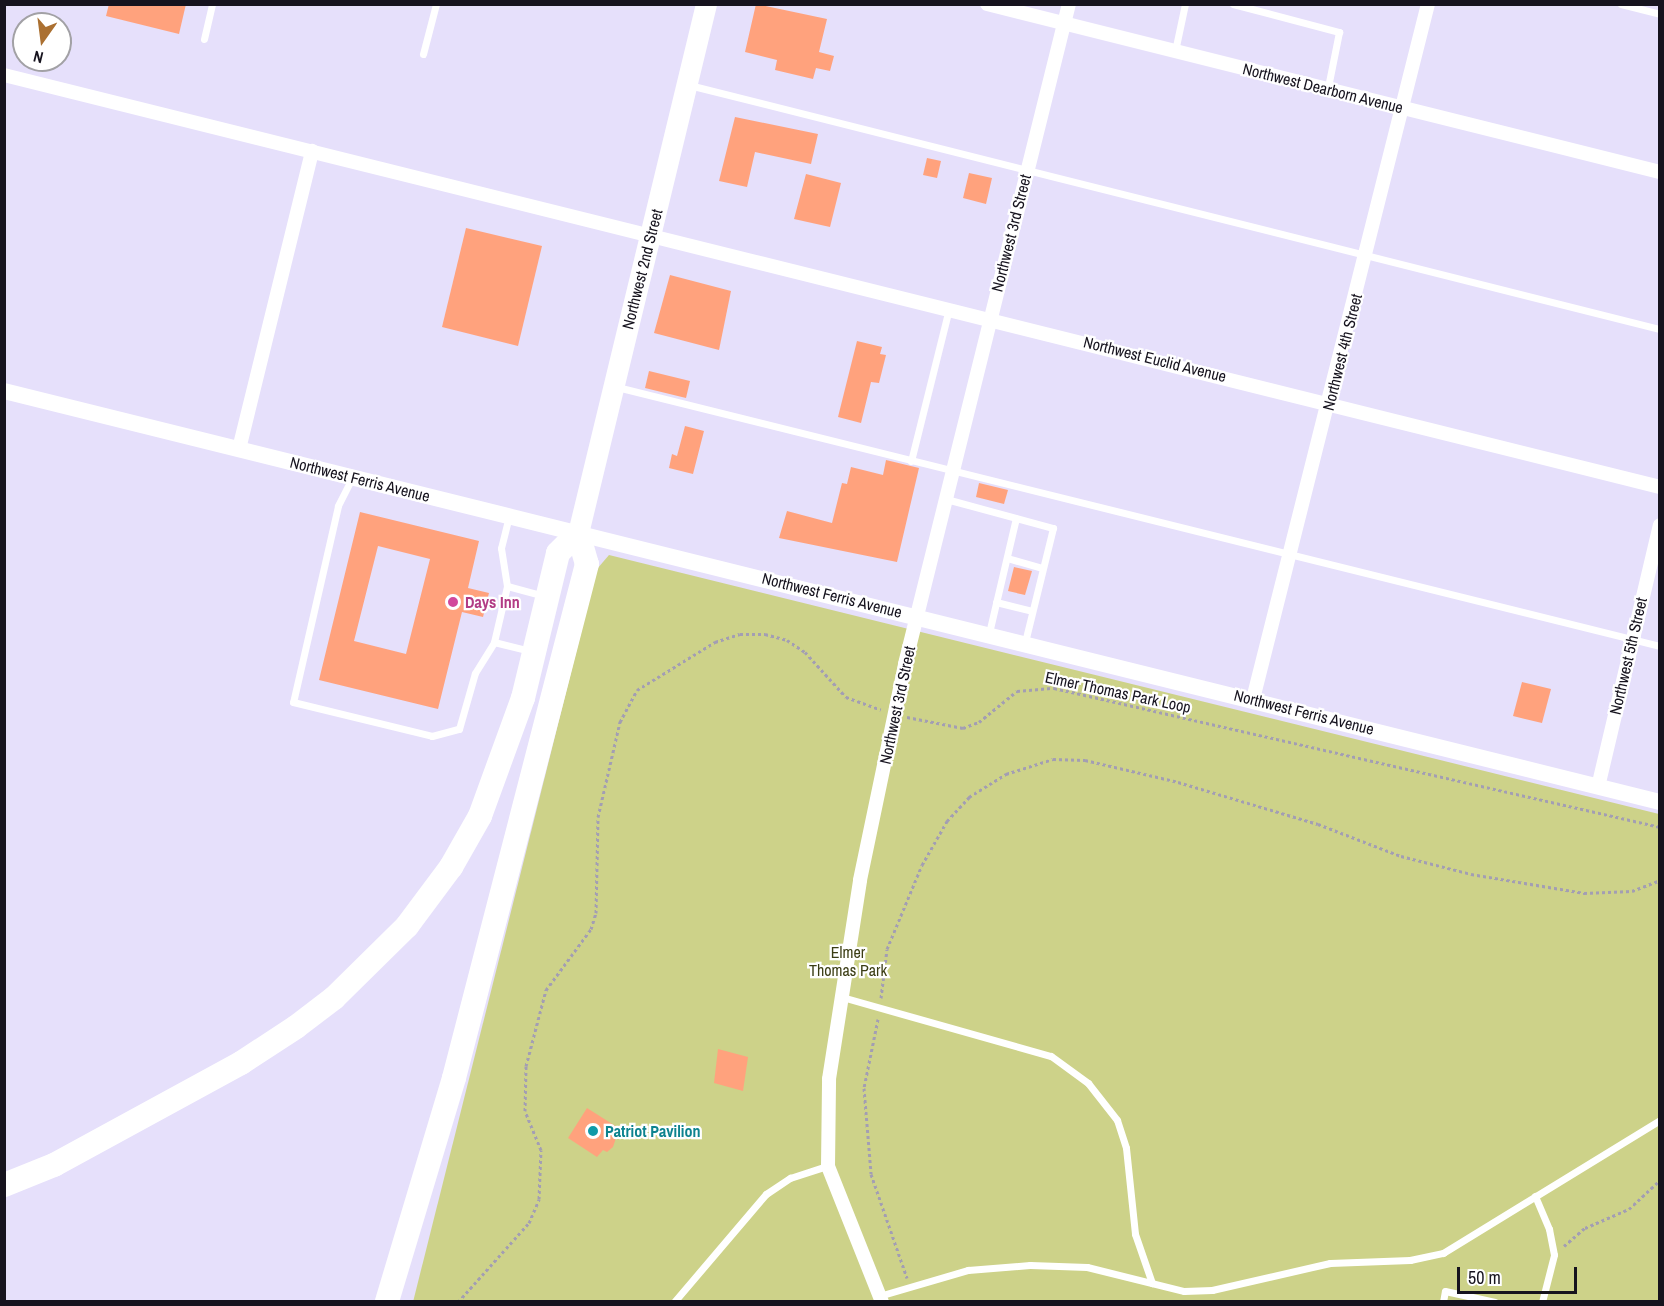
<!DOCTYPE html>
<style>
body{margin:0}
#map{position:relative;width:1664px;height:1306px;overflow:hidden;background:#e6e0fb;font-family:"Archivo Narrow",sans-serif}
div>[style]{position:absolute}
.green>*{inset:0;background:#cdd289}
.building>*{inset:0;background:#ffa27d}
.path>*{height:3px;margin-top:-1.5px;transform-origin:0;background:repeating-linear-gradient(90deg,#a39eb3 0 3px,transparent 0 6px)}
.service>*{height:7px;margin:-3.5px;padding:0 3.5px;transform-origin:3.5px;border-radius:3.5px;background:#fff}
.minor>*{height:14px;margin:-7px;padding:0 7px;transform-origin:7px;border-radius:7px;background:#fff}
.tertiary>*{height:16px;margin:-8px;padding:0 8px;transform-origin:8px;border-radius:8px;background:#fff}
.primary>*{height:21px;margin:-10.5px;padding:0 10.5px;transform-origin:10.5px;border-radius:10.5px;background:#fff}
.motorway>*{height:24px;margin:-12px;padding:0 12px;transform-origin:12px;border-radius:12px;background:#fff}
.dots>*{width:16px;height:16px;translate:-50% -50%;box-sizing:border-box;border:3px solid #fff;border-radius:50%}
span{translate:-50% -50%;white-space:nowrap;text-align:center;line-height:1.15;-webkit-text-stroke:4.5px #fff;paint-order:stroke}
.street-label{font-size:16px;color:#16131e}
.hotel-label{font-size:16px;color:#b23c85;font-weight:700}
.left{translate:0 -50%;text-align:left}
.park-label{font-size:16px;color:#3b3d14}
.culture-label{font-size:16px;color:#0d838f;font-weight:700}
.frame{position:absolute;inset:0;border:6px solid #16131e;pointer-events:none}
.north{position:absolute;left:12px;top:12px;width:60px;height:60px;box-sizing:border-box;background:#fff;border:2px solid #a2a1a5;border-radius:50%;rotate:194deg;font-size:16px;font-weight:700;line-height:24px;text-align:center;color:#16131e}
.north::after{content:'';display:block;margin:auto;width:21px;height:27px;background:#ab7031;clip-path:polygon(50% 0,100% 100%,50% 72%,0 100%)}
.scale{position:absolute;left:1457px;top:1267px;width:120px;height:27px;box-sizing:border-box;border:3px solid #16131e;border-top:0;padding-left:8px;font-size:18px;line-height:21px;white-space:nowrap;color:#16131e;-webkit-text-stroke:4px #fff;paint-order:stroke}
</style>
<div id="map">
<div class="green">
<div style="clip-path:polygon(609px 555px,1659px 814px,1659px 1301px,413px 1302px,597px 569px)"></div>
</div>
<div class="building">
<div style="clip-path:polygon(109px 4px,186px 4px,179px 34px,106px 16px)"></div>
<div style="clip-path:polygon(756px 4px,827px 19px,819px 52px,834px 56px,830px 71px,816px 68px,813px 79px,775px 70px,777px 60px,745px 52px)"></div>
<div style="clip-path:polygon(735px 117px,818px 134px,811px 164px,755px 152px,747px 187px,719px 181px)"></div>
<div style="clip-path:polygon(927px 158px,941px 161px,937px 178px,923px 175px)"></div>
<div style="clip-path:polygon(969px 173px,992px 178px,986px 204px,963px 198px)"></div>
<div style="clip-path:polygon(806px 174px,841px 183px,830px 227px,794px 219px)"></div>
<div style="clip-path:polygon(466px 228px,542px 246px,518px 346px,442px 327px)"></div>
<div style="clip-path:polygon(670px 275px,731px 291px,719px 350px,654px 333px)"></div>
<div style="clip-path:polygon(857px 341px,882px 347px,880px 354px,886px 355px,879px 383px,871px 382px,861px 423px,838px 417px)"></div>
<div style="clip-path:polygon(649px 371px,690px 381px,686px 398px,645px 388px)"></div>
<div style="clip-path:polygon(685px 426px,704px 431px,693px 474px,669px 468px,672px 454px,677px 456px)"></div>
<div style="clip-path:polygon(886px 460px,919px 468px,897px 562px,779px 538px,787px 511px,832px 523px,842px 483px,847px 484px,851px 467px,883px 475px)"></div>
<div style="clip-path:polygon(979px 483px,1008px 490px,1004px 504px,976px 497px)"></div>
<div style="clip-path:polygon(evenodd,360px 512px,479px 541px,468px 588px,489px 593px,483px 617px,462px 612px,438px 709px,319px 680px,360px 512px,378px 546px,430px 559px,406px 654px,354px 641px,378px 546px)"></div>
<div style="clip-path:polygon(1014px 567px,1032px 571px,1025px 595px,1008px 591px)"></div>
<div style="clip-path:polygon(1522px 682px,1551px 689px,1542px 723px,1513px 716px)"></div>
<div style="clip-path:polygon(718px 1049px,748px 1057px,743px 1091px,714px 1083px)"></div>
<div style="clip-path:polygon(587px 1108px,617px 1127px,611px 1135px,616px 1138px,613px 1147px,607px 1152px,603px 1150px,597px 1157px,568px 1138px)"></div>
</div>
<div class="path">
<div style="left:907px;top:717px;width:57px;rotate:11.1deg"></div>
<div style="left:963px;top:728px;width:17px;rotate:-21deg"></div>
<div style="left:979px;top:722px;width:49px;rotate:-39.2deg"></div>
<div style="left:1017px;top:691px;width:37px;rotate:-5deg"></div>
<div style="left:1054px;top:688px;width:622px;rotate:12.92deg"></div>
<div style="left:881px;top:998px;width:49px;rotate:-83deg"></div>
<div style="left:887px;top:949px;width:91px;rotate:-67.4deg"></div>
<div style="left:922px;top:865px;width:51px;rotate:-60.4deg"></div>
<div style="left:947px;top:821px;width:33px;rotate:-47deg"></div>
<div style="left:969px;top:797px;width:44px;rotate:-31.9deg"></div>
<div style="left:1006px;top:774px;width:49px;rotate:-17.7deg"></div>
<div style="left:1053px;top:759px;width:32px;rotate:2deg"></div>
<div style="left:1085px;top:760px;width:96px;rotate:13.3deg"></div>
<div style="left:1178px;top:782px;width:146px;rotate:16.7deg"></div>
<div style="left:1318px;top:824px;width:89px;rotate:21.1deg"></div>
<div style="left:1401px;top:856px;width:72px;rotate:14.4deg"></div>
<div style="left:1471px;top:874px;width:115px;rotate:9.5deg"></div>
<div style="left:1584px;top:893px;width:48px;rotate:-2.4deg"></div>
<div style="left:1632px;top:891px;width:30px;rotate:-21deg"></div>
<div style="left:878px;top:1019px;width:70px;rotate:101.5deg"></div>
<div style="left:864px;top:1088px;width:86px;rotate:85.3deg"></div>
<div style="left:871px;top:1174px;width:110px;rotate:70.9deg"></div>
<div style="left:1564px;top:1246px;width:28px;rotate:-41deg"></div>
<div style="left:1585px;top:1228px;width:48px;rotate:-23.4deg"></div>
<div style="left:1629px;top:1209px;width:42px;rotate:-43.1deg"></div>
<div style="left:458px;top:1302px;width:106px;rotate:-48.1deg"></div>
<div style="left:529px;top:1223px;width:26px;rotate:-67deg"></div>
<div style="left:539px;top:1199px;width:49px;rotate:-87.7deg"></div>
<div style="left:541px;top:1150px;width:42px;rotate:-112.3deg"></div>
<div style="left:525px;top:1111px;width:45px;rotate:-88.7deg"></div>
<div style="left:526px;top:1066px;width:79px;rotate:-75.3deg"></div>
<div style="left:546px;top:990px;width:76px;rotate:-53.6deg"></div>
<div style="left:591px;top:929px;width:17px;rotate:-73deg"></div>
<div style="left:596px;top:913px;width:96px;rotate:-88.8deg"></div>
<div style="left:598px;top:817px;width:98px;rotate:-77deg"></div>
<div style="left:620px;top:722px;width:36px;rotate:-62deg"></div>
<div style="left:637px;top:690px;width:92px;rotate:-31.6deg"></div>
<div style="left:715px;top:642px;width:26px;rotate:-18deg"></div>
<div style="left:740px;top:634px;width:25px"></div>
<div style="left:765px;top:634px;width:23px;rotate:15deg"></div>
<div style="left:787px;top:640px;width:22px;rotate:34deg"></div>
<div style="left:805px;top:652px;width:61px;rotate:47.7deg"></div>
<div style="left:846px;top:697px;width:37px;rotate:20deg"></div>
</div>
<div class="service">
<div style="left:1233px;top:4px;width:110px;rotate:14.8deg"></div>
<div style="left:1339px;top:32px;width:56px;rotate:101.3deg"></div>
<div style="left:1621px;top:4px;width:40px;rotate:14.4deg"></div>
<div style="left:204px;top:39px;width:36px;rotate:-77deg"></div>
<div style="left:1175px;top:51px;width:48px;rotate:-78deg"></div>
<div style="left:423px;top:54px;width:52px;rotate:-75.4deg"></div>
<div style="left:689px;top:85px;width:1001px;rotate:14.11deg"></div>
<div style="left:617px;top:387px;width:1075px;rotate:13.95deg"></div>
<div style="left:911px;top:461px;width:157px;rotate:-76deg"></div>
<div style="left:352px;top:478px;width:31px;rotate:117deg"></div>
<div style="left:338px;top:506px;width:201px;rotate:102.9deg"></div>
<div style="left:293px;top:702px;width:143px;rotate:13.7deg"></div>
<div style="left:432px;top:736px;width:28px;rotate:-15deg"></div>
<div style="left:459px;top:729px;width:58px;rotate:-74.1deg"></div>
<div style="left:475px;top:673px;width:36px;rotate:-58deg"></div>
<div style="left:494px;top:642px;width:57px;rotate:-76.9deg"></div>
<div style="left:507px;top:586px;width:38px;rotate:-99deg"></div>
<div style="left:501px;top:548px;width:33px;rotate:-76deg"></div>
<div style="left:946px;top:499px;width:111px;rotate:15.2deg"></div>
<div style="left:1053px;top:528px;width:117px;rotate:103.8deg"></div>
<div style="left:1007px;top:558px;width:37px;rotate:16deg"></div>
<div style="left:507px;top:586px;width:39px;rotate:15deg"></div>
<div style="left:996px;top:602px;width:37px;rotate:14deg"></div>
<div style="left:989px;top:633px;width:118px;rotate:-76.8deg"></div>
<div style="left:494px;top:642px;width:38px;rotate:14deg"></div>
<div style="left:842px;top:997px;width:217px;rotate:15.8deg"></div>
<div style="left:1051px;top:1056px;width:46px;rotate:36.1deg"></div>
<div style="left:1088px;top:1083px;width:47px;rotate:51.9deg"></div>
<div style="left:1117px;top:1120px;width:29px;rotate:72deg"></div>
<div style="left:1126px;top:1148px;width:86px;rotate:84deg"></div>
<div style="left:1135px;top:1234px;width:52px;rotate:70.9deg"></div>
<div style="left:1535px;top:1196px;width:36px;rotate:67deg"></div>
<div style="left:1549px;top:1229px;width:26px;rotate:79deg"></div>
<div style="left:1554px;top:1255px;width:49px;rotate:104.3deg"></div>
<div style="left:879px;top:1296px;width:93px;rotate:-16.3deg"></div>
<div style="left:968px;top:1270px;width:62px;rotate:-4.6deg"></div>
<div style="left:1030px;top:1265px;width:57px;rotate:2deg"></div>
<div style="left:1087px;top:1267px;width:100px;rotate:13.9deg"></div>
<div style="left:1184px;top:1291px;width:28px;rotate:-2deg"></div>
<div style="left:1212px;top:1290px;width:121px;rotate:-12.9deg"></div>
<div style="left:1330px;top:1263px;width:80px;rotate:-2.1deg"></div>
<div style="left:1410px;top:1260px;width:34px;rotate:-12deg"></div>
<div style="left:1443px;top:1253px;width:255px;rotate:-31.5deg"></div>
<div style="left:674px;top:1302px;width:142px;rotate:-49.6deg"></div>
<div style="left:766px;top:1194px;width:29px;rotate:-34deg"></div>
<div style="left:790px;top:1178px;width:40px;rotate:-18deg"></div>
<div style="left:1443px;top:1302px;width:11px;rotate:-80deg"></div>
<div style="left:1445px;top:1291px;width:51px;rotate:12.4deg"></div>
</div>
<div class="minor">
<div style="left:987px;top:4px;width:694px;rotate:14.02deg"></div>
<div style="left:4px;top:75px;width:1706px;rotate:13.97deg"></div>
<div style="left:239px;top:449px;width:307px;rotate:-76.2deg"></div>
<div style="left:1253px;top:699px;width:717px;rotate:-75.87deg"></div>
<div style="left:1598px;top:787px;width:269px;rotate:-76.7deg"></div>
<div style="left:882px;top:1302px;width:146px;rotate:-111.7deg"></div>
<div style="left:828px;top:1166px;width:87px;rotate:-89.3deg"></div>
<div style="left:829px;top:1079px;width:201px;rotate:-81.1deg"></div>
<div style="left:860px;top:880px;width:221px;rotate:-78.2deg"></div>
<div style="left:905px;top:664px;width:680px;rotate:-76.05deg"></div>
</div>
<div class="tertiary">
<div style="left:4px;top:391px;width:1706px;rotate:13.94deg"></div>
</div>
<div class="primary">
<div style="left:578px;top:533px;width:544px;rotate:-76.4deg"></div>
</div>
<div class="motorway">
<div style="left:4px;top:1185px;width:54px;rotate:-21.8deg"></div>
<div style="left:54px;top:1165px;width:213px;rotate:-28.6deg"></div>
<div style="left:241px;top:1063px;width:66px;rotate:-33.2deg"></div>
<div style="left:296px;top:1027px;width:48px;rotate:-37.3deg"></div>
<div style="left:334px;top:998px;width:103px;rotate:-44.6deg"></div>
<div style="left:407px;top:926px;width:74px;rotate:-53.3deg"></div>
<div style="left:451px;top:867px;width:59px;rotate:-60.4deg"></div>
<div style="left:480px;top:816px;width:126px;rotate:-70deg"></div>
<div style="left:523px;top:698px;width:149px;rotate:-76.4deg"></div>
<div style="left:558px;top:553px;width:28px;rotate:-45deg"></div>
<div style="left:578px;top:533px;width:32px;rotate:74deg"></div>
<div style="left:587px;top:564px;width:531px;rotate:104.51deg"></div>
<div style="left:454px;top:1078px;width:234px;rotate:106.7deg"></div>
</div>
<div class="dots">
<div style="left:453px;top:602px;background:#d1479c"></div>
<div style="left:593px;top:1131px;background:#0f9aa8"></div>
</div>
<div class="street-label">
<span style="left:1323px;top:88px;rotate:14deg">Northwest Dearborn Avenue</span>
<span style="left:1011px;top:233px;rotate:-76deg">Northwest 3rd Street</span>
<span style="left:642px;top:269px;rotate:-76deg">Northwest 2nd Street</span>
<span style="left:1342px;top:352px;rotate:-76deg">Northwest 4th Street</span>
<span style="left:1155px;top:359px;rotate:14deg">Northwest Euclid Avenue</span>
<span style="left:360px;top:479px;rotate:14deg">Northwest Ferris Avenue</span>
<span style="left:832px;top:595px;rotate:14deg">Northwest Ferris Avenue</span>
<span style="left:1628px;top:656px;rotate:-77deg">Northwest 5th Street</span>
<span style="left:1118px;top:692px;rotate:12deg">Elmer Thomas Park Loop</span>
<span style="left:897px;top:705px;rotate:-78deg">Northwest 3rd Street</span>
<span style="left:1304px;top:712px;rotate:14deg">Northwest Ferris Avenue</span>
</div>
<div class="hotel-label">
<span class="left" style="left:465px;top:602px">Days Inn</span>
</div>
<div class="park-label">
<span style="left:848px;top:961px">Elmer<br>Thomas Park</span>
</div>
<div class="culture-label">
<span class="left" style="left:605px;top:1131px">Patriot Pavilion</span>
</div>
<div class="frame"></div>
<div class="north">N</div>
<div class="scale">50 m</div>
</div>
